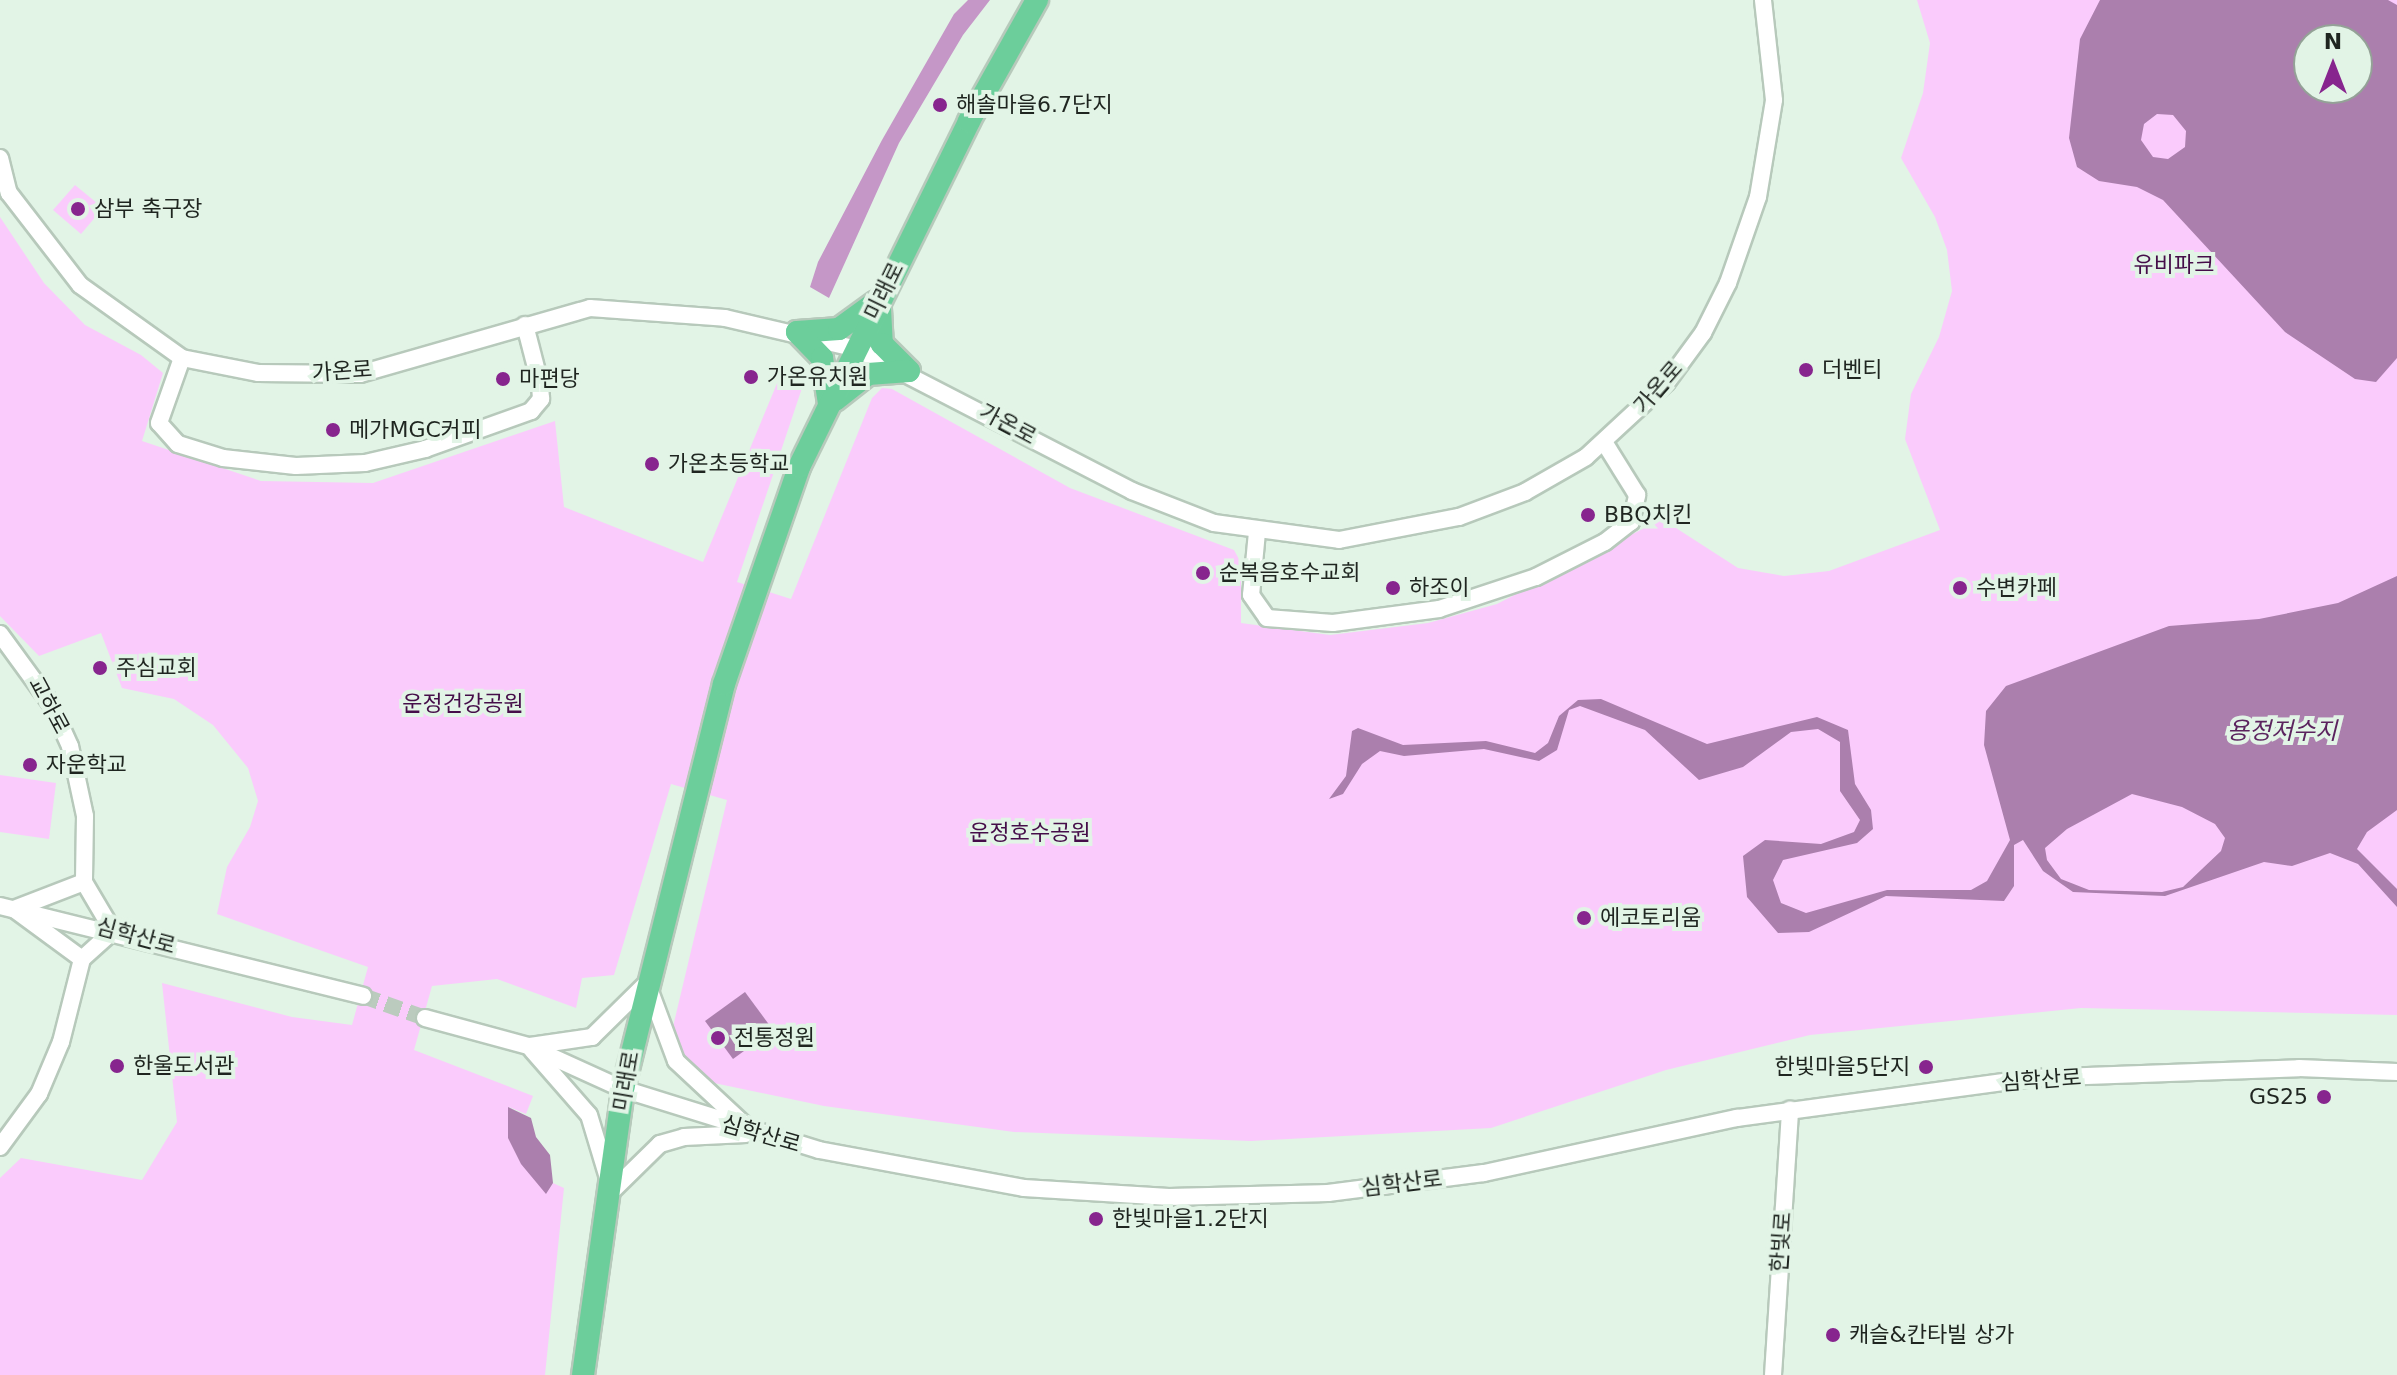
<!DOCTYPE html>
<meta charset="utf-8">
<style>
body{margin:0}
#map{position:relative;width:2397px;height:1375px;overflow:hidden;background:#e2f4e6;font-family:"DejaVu Sans","Noto Sans KR",sans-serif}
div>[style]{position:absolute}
.green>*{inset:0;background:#facbfc}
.forest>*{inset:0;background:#c597c7}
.water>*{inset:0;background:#ab7fad}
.minor-tunnel>*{height:16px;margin-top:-8px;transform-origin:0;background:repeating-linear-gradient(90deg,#bbcbbe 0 16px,transparent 0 24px)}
.roads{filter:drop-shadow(2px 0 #b7c9bb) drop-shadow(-2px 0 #b7c9bb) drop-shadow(0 2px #b7c9bb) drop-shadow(0 -2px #b7c9bb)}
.minor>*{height:16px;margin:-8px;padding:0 8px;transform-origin:8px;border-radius:8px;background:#fff}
.major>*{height:22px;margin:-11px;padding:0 11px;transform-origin:11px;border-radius:11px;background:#6cce9b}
.dots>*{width:22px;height:22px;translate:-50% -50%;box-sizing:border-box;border:4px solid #e2f4e6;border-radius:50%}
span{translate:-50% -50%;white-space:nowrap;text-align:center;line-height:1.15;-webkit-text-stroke:8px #e2f4e6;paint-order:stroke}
.poi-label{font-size:22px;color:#1f2520}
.left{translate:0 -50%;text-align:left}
.right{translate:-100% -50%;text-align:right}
.park-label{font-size:22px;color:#450d49}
.street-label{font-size:22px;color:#1f2520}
.water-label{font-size:24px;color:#5b235e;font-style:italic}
.north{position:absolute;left:2293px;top:24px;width:80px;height:80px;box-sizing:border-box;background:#e2f4e6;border:2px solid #94a197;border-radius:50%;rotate:0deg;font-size:22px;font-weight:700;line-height:32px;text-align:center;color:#1f2520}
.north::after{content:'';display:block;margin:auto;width:28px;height:36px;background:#87258e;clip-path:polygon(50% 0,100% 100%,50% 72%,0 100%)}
</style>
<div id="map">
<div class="green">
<div style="clip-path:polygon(evenodd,1917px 0,2397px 0,2397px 1015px,2081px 1008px,1810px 1035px,1666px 1070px,1491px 1128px,1251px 1141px,1014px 1132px,824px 1106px,695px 1079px,671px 1035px,727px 800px,671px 784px,614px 975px,582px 978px,576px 1008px,497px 979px,432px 986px,414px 1050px,533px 1096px,526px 1114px,509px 1107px,546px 1193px,553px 1183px,564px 1188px,545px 1375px,0 1375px,0 1178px,21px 1158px,142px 1180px,177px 1122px,162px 983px,292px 1017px,352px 1025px,368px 967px,217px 914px,227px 867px,250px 827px,258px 801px,248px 768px,213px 725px,174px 699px,122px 688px,101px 633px,39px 656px,0 616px,0 217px,44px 283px,85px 325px,141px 355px,163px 373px,142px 441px,261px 481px,373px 483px,555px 421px,564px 507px,703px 562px,778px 381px,802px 388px,737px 582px,791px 599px,872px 398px,882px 388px,892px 389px,1070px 488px,1234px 550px,1241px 563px,1241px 623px,1330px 635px,1428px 623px,1497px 604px,1662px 519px,1738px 568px,1784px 576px,1829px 571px,1940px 530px,1905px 439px,1911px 394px,1939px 337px,1952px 291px,1947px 250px,1935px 217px,1901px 158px,1923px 93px,1930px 43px,1917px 0,2309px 40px,2357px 40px,2357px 88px,2309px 88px,2309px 40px)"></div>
<div style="clip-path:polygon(75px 185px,103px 208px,81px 234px,53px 210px)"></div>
<div style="clip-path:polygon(0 775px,56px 783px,49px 839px,0 832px)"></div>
</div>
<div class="forest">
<div style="clip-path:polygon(968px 0,990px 0,963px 35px,899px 143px,829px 298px,810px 287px,818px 262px,882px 140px,954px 14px)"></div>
</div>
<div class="water">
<div style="clip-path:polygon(evenodd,2100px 0,2388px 0,2397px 5px,2397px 358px,2376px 382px,2355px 379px,2285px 332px,2163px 200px,2137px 187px,2099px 181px,2077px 167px,2069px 138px,2080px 39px,2100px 0,2309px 40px,2357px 40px,2357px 88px,2309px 88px,2309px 40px,2100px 0,2157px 114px,2173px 115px,2186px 131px,2185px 147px,2168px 159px,2153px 157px,2141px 140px,2144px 124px,2157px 114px)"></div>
<div style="clip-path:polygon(evenodd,2397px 576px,2397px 810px,2367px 832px,2357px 849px,2397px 889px,2397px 907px,2358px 864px,2330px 853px,2292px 866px,2264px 862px,2165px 896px,2073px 892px,2043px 871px,2023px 840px,2014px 845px,2014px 886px,2004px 901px,1886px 896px,1809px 932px,1778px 933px,1747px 897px,1743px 856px,1765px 840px,1821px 844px,1854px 832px,1860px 820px,1840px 791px,1840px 742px,1818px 729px,1791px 732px,1743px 767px,1699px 780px,1645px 730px,1580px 706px,1569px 710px,1557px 750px,1539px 761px,1484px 749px,1404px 756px,1380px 751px,1362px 764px,1343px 794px,1329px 799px,1346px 776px,1352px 731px,1358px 728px,1403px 745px,1486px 741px,1535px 753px,1548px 743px,1559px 716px,1578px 700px,1601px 699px,1707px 744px,1817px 717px,1848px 730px,1855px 784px,1871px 810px,1873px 829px,1857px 843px,1783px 860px,1773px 880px,1781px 903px,1806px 913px,1887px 890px,1971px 890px,1987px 881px,2010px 840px,1984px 745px,1986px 711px,2006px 686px,2169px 626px,2259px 619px,2338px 603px,2397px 576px,2132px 794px,2182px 807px,2215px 824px,2225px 838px,2221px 851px,2183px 887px,2162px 892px,2089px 890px,2061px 879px,2047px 860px,2045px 848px,2067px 829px,2132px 794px)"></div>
<div style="clip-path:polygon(745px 992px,773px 1030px,733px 1059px,705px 1021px)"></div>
<div style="clip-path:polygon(508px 1107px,531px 1118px,536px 1137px,550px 1155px,553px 1183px,546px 1194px,521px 1164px,508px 1138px)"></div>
</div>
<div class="minor-tunnel">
<div style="left:363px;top:996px;width:66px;rotate:19.5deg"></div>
</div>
<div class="roads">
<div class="minor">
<div style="left:0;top:158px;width:36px;rotate:76deg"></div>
<div style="left:9px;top:193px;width:116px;rotate:52.3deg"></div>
<div style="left:80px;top:285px;width:125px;rotate:35.6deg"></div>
<div style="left:182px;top:358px;width:77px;rotate:11.2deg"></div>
<div style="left:258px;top:373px;width:102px;rotate:0.6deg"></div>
<div style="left:360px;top:374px;width:239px;rotate:-16deg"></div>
<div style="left:590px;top:308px;width:135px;rotate:4.2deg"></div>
<div style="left:725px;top:318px;width:136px;rotate:13.2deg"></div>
<div style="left:857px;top:349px;width:309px;rotate:27.3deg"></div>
<div style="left:1132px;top:491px;width:88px;rotate:21.3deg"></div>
<div style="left:1214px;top:523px;width:126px;rotate:7.7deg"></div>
<div style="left:1339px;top:540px;width:122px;rotate:-10.9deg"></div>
<div style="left:1459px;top:517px;width:71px;rotate:-20.7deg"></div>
<div style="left:1525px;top:492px;width:70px;rotate:-29.8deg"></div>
<div style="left:1586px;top:457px;width:110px;rotate:-42.8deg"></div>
<div style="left:1667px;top:382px;width:61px;rotate:-53.7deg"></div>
<div style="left:1703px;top:333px;width:56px;rotate:-63.4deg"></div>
<div style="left:1728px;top:283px;width:91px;rotate:-70.8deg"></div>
<div style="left:1758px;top:197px;width:98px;rotate:-80.6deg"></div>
<div style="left:1774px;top:100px;width:101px;rotate:-96.3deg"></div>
<div style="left:182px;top:358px;width:69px;rotate:109.5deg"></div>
<div style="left:159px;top:423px;width:28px;rotate:48deg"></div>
<div style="left:178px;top:444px;width:47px;rotate:17.3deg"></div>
<div style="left:223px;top:458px;width:73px;rotate:6.3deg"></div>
<div style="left:296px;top:466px;width:69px;rotate:-2.5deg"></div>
<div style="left:365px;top:463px;width:62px;rotate:-13.1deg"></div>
<div style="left:425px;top:449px;width:113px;rotate:-19.7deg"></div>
<div style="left:531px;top:411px;width:16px;rotate:-50deg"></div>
<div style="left:541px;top:399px;width:16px;rotate:-94deg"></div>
<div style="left:540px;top:383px;width:60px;rotate:-104.5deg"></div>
<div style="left:1257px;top:532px;width:63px;rotate:95.4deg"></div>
<div style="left:1251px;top:595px;width:28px;rotate:55deg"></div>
<div style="left:1267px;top:618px;width:66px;rotate:4.3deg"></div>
<div style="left:1333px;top:623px;width:107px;rotate:-7.5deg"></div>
<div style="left:1439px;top:609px;width:102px;rotate:-18.3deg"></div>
<div style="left:1536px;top:577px;width:77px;rotate:-26.9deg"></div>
<div style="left:1605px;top:542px;width:33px;rotate:-38deg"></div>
<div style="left:1631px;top:522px;width:28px;rotate:-77deg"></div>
<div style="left:1637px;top:495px;width:62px;rotate:-121.9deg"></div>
<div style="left:0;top:634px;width:87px;rotate:53.9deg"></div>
<div style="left:51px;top:704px;width:46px;rotate:65.7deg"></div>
<div style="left:70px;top:746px;width:72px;rotate:77.9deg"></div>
<div style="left:85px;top:816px;width:66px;rotate:90.9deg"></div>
<div style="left:84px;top:882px;width:57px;rotate:59.4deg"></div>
<div style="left:113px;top:931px;width:42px;rotate:137.9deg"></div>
<div style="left:82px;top:959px;width:84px;rotate:-143.7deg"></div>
<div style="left:14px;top:909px;width:75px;rotate:-21.1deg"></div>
<div style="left:0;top:906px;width:374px;rotate:13.9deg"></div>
<div style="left:425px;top:1018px;width:107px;rotate:15.2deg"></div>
<div style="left:528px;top:1046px;width:104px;rotate:24.4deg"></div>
<div style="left:623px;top:1089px;width:205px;rotate:17.3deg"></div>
<div style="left:819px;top:1150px;width:208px;rotate:10.5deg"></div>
<div style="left:1024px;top:1188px;width:145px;rotate:3.6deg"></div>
<div style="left:1169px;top:1197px;width:159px;rotate:-1.4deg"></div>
<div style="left:1328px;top:1193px;width:157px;rotate:-7.3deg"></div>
<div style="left:1484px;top:1173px;width:259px;rotate:-12.3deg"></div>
<div style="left:1737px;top:1118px;width:298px;rotate:-7.7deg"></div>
<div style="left:2032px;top:1078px;width:267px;rotate:-2.1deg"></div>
<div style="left:2299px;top:1068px;width:98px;rotate:2.3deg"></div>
<div style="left:530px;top:1046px;width:63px;rotate:-8.3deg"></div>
<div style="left:592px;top:1037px;width:77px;rotate:-44.5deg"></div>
<div style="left:647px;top:983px;width:83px;rotate:69.6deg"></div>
<div style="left:676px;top:1061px;width:100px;rotate:43deg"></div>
<div style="left:532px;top:1050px;width:86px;rotate:48.8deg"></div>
<div style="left:589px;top:1115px;width:79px;rotate:73.2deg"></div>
<div style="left:612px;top:1191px;width:67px;rotate:-44.4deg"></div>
<div style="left:660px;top:1144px;width:25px;rotate:-16deg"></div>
<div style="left:684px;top:1137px;width:62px;rotate:-2.8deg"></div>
<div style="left:0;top:1147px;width:66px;rotate:-53.7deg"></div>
<div style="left:39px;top:1094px;width:56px;rotate:-67.1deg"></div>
<div style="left:61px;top:1042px;width:86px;rotate:-75.8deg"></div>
<div style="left:1773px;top:1375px;width:266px;rotate:-86.3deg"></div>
</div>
<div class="major">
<div style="left:880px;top:309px;width:35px;rotate:87deg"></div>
<div style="left:882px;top:344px;width:38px;rotate:45deg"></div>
<div style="left:797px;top:332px;width:42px;rotate:-4.1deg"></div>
<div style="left:839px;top:329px;width:46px;rotate:-36.1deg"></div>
<div style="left:797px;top:332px;width:36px;rotate:46deg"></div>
<div style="left:822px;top:358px;width:47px;rotate:81.3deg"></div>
<div style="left:835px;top:400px;width:42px;rotate:-38.2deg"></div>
<div style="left:868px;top:374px;width:41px;rotate:-4.2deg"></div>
<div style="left:583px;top:1375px;width:289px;rotate:-82deg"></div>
<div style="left:623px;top:1089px;width:417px;rotate:-76deg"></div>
<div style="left:724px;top:684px;width:230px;rotate:-70.9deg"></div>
<div style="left:799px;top:467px;width:386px;rotate:-63.8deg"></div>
<div style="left:969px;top:121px;width:139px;rotate:-60.7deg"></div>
</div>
</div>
<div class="dots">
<div style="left:940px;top:105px;background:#87258e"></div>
<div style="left:78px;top:209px;background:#87258e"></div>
<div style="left:1806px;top:370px;background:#87258e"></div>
<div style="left:751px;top:377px;background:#87258e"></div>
<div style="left:503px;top:379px;background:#87258e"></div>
<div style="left:333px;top:430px;background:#87258e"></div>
<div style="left:652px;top:464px;background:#87258e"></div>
<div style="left:1588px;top:515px;background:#87258e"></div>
<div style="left:1203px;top:573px;background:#87258e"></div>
<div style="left:1393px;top:588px;background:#87258e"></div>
<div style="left:1960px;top:588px;background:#87258e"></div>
<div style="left:100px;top:668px;background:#87258e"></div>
<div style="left:30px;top:765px;background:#87258e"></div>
<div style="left:1584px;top:918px;background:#87258e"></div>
<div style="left:718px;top:1038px;background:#87258e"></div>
<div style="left:117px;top:1066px;background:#87258e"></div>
<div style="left:1926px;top:1067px;background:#87258e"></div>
<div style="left:2324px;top:1097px;background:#87258e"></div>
<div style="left:1096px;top:1219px;background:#87258e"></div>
<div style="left:1833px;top:1335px;background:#87258e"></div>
</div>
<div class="poi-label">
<span class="left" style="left:956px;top:105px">해솔마을6.7단지</span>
<span class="left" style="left:94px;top:209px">삼부 축구장</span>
<span class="left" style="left:1822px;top:370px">더벤티</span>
<span class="left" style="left:767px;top:377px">가온유치원</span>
<span class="left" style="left:519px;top:379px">마편당</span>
<span class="left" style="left:349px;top:430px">메가MGC커피</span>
<span class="left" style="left:668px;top:464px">가온초등학교</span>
<span class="left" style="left:1604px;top:515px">BBQ치킨</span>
<span class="left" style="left:1219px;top:573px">순복음호수교회</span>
<span class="left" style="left:1409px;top:588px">하조이</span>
<span class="left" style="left:1976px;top:588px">수변카페</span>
<span class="left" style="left:116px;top:668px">주심교회</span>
<span class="left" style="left:46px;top:765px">자운학교</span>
<span class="left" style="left:1600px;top:918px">에코토리움</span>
<span class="left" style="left:734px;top:1038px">전통정원</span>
<span class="left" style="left:133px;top:1066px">한울도서관</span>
<span class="right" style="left:1910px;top:1067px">한빛마을5단지</span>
<span class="right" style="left:2308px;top:1097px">GS25</span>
<span class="left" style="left:1112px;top:1219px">한빛마을1.2단지</span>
<span class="left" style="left:1849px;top:1335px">캐슬&amp;칸타빌 상가</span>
</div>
<div class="park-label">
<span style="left:2174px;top:265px">유비파크</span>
<span style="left:463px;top:704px">운정건강공원</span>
<span style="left:1030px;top:833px">운정호수공원</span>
</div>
<div class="street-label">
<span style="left:884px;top:291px;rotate:-64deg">미래로</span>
<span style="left:342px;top:371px;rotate:-4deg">가온로</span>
<span style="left:1658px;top:387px;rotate:-49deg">가온로</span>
<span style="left:1008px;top:424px;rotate:28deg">가온로</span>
<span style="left:49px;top:705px;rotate:62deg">교하로</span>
<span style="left:136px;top:936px;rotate:15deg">심학산로</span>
<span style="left:2041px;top:1080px;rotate:-4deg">심학산로</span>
<span style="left:626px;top:1081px;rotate:-80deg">미래로</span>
<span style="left:761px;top:1134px;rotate:16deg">심학산로</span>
<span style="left:1402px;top:1183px;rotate:-7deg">심학산로</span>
<span style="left:1781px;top:1242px;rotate:-86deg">한빛로</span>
</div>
<div class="water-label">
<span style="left:2282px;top:732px">용정저수지</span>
</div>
<div class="north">N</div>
</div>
